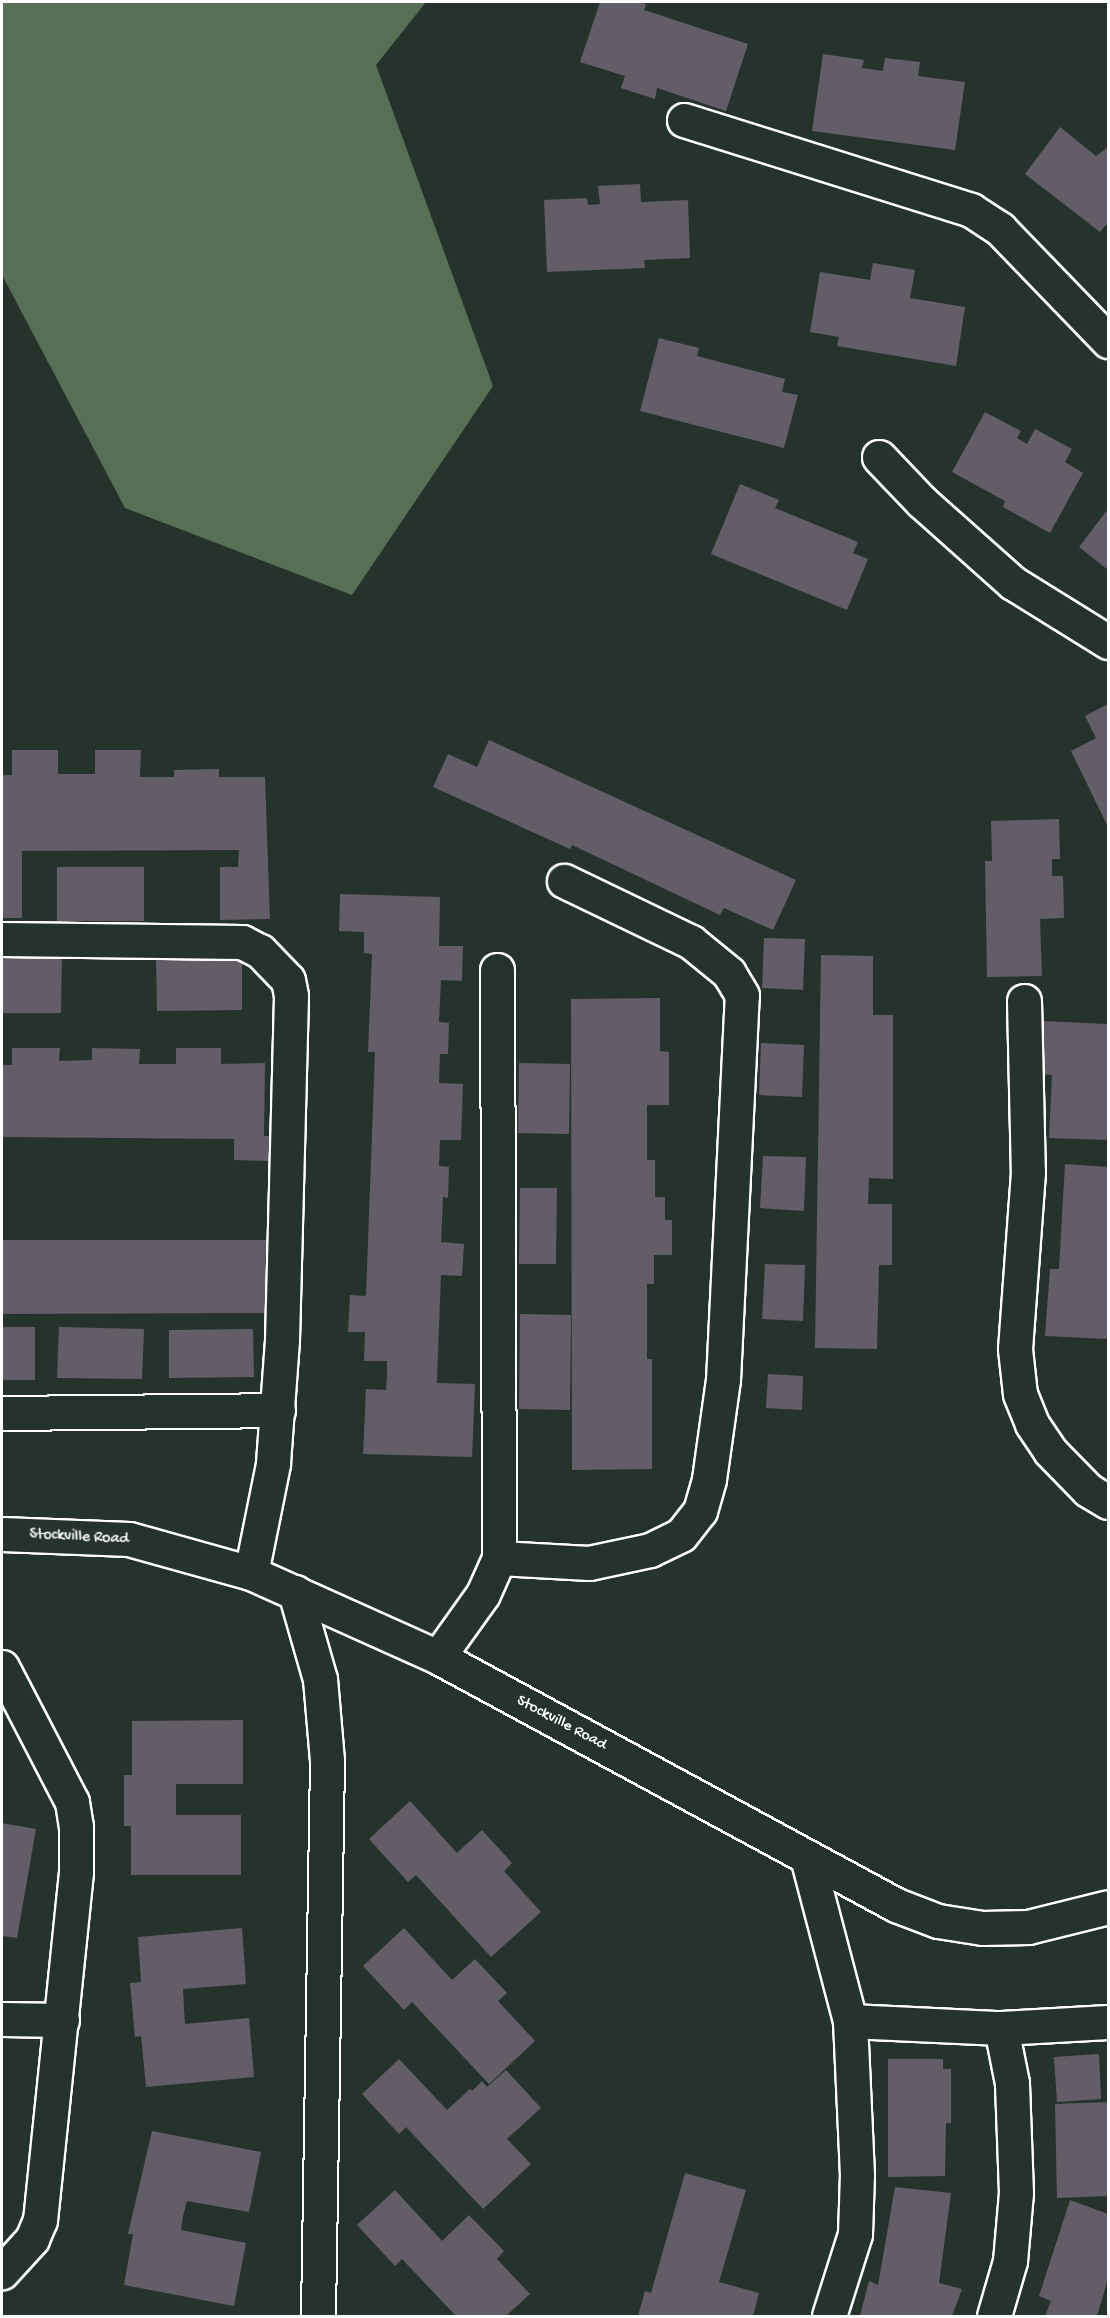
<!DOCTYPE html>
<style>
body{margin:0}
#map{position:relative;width:1110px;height:2318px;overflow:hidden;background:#26332d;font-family:"Gochi Hand",sans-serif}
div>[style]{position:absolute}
.green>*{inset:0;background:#576f54}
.building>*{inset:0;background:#635d67}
.roads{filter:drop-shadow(2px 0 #fff) drop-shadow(-2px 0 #fff) drop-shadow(0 2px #fff) drop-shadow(0 -2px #fff)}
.street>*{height:33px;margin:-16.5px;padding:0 16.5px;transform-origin:16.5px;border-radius:16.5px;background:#26332d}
.secondary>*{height:33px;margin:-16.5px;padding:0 16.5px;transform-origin:16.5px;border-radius:16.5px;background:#26332d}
span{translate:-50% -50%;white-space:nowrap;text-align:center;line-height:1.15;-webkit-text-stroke:6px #26332d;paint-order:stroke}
.street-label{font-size:16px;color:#fff}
.frame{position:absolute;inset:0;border:3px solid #fff;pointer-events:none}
</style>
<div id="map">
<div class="green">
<div style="clip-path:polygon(2px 2px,426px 2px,376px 65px,493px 386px,352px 595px,125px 508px,2px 275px)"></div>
</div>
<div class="building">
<div style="clip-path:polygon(600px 2px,638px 2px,646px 4px,644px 10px,748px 44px,726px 111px,657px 88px,655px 99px,621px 88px,625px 76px,580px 62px)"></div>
<div style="clip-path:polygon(823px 54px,864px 60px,862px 68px,883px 71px,885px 58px,920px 62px,918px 76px,965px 82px,955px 150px,812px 131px)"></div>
<div style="clip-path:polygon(1060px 127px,1096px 156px,1108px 147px,1108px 227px,1106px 225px,1100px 232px,1025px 174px)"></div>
<div style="clip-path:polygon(640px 184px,641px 202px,688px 200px,690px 258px,644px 260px,645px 268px,547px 272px,544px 200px,587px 198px,588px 205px,600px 204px,598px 186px)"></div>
<div style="clip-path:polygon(873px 263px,915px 270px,910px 298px,965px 307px,956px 366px,837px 346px,839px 337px,810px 332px,820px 272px,870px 280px)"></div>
<div style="clip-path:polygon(659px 338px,699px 348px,697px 356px,785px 379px,782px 392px,798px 395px,784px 448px,640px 411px)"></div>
<div style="clip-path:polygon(985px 412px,1021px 431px,1017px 438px,1027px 444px,1035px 429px,1072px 449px,1065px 462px,1083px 473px,1050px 533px,1003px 507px,1005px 501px,952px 472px)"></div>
<div style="clip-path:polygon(740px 484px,779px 500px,775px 508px,858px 542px,853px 553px,868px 559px,847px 610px,711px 554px)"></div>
<div style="clip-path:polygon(1108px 509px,1108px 570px,1079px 547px)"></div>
<div style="clip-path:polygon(1108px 704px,1108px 827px,1071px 751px,1096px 738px,1085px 716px)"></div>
<div style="clip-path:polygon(489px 740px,796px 880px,773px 930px,724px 908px,720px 915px,572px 845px,570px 849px,433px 787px,448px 754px,477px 767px)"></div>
<div style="clip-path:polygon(12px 750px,58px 750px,58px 774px,95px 774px,95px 750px,141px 750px,140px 777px,174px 777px,174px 770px,219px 769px,219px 777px,265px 777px,270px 919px,220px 920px,220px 867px,238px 867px,239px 850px,22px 851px,22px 918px,2px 918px,2px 775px,12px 775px)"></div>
<div style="clip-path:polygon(1059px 819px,1060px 859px,1052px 859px,1052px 876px,1063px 876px,1064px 918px,1040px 919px,1042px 976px,987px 977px,985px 861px,992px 861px,991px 821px)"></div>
<div style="clip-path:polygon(57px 867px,144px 867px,144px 921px,57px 921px)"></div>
<div style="clip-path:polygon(340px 894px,440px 897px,439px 946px,463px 946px,462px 981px,441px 980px,439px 1022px,449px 1023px,448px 1054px,440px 1054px,439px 1083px,463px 1084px,461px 1140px,440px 1140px,439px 1166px,449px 1167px,448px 1198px,443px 1197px,441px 1242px,464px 1244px,462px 1276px,441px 1275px,437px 1378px,437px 1383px,475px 1384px,472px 1457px,363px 1454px,366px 1389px,386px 1390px,387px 1377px,387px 1361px,364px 1361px,365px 1332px,348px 1332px,350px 1295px,366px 1296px,375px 1052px,368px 1052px,372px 954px,364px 953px,364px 932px,339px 931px)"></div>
<div style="clip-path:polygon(764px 938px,805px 939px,803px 990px,762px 988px)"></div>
<div style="clip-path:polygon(821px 955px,873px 956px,873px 1015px,893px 1015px,893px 1179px,869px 1178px,868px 1204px,892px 1204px,892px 1265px,879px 1265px,877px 1349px,815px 1348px)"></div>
<div style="clip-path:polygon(2px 956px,62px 956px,61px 1013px,2px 1013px)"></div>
<div style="clip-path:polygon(156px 956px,242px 956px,242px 1010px,157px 1011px)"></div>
<div style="clip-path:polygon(660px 998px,660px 1051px,669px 1052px,669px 1105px,647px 1105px,647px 1160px,655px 1160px,655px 1197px,665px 1197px,665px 1220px,672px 1220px,672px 1255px,654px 1255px,654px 1284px,647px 1284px,647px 1359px,652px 1359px,652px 1469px,572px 1470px,571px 999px)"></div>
<div style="clip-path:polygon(1042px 1021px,1108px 1024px,1108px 1140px,1049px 1138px,1052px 1075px,1039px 1074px)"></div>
<div style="clip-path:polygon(761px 1043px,804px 1045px,802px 1097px,759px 1095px)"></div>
<div style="clip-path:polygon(12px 1048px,60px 1048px,59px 1061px,92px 1060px,92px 1048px,140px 1049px,139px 1064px,176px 1064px,176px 1048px,221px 1048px,221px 1064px,265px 1063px,264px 1136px,269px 1136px,269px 1161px,234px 1160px,234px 1139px,2px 1137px,2px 1065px,12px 1065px)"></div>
<div style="clip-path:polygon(519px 1063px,570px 1064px,569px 1134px,518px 1133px)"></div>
<div style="clip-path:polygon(763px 1156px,806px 1157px,804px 1211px,760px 1208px)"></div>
<div style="clip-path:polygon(1065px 1164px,1108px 1167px,1108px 1339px,1045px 1336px,1050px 1269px,1059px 1269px)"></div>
<div style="clip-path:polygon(520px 1188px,557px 1188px,556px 1264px,519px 1264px)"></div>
<div style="clip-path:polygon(2px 1240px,266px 1240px,265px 1313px,2px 1314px)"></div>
<div style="clip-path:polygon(765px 1264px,805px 1265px,803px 1321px,762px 1319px)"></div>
<div style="clip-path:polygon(520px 1314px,571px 1315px,570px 1410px,519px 1409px)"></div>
<div style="clip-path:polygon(2px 1327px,35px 1327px,35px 1380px,2px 1380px)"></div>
<div style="clip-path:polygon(59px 1327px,144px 1329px,142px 1379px,57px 1378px)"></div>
<div style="clip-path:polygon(253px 1329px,254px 1377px,169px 1378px,169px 1330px)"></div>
<div style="clip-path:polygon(768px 1374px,803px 1376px,802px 1410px,766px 1408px)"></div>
<div style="clip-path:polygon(243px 1720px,243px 1784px,176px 1784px,176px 1815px,241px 1815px,241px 1875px,131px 1875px,131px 1826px,124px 1826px,124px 1775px,132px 1775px,132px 1721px)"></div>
<div style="clip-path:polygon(410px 1801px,457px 1853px,482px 1830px,512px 1863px,504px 1871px,541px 1912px,491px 1957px,416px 1875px,408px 1882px,369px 1839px)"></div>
<div style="clip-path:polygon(2px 1823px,36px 1829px,17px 1938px,2px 1936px)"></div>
<div style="clip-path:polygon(242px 1928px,246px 1984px,183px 1989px,184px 2007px,185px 2024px,249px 2018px,254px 2077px,146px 2087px,141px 2036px,135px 2037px,130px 1983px,141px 1982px,138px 1937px)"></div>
<div style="clip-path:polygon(404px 1928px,452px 1980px,475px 1959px,507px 1993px,498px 2001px,535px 2041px,489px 2084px,412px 2002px,404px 2010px,363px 1966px)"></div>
<div style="clip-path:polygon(1099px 2054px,1101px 2099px,1057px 2102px,1054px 2057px)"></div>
<div style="clip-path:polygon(399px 2059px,447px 2110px,470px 2089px,472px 2091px,482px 2081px,487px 2087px,506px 2070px,541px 2108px,507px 2139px,531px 2164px,483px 2209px,406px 2127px,399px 2134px,362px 2094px)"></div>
<div style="clip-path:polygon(888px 2059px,943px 2059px,943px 2069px,951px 2069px,951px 2123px,946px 2123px,945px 2176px,888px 2177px)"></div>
<div style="clip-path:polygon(1108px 2102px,1108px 2196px,1057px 2198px,1055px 2104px)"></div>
<div style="clip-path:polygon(152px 2131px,261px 2152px,249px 2212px,187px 2201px,183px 2216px,181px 2230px,246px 2243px,234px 2306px,124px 2285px,133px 2234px,128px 2234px)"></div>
<div style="clip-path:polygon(685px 2173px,746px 2190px,719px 2282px,759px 2293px,753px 2316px,638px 2316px,645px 2291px,651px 2293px)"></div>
<div style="clip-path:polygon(895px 2187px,951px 2193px,939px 2283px,962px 2289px,952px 2316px,860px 2316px,869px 2281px,878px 2285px)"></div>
<div style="clip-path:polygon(395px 2190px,442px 2241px,469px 2215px,504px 2251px,497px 2259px,530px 2294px,506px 2316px,456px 2316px,402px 2259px,395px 2266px,357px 2225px)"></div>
<div style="clip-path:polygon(1070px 2200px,1108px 2214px,1108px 2279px,1097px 2316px,1045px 2316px,1051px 2301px,1039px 2296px)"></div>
</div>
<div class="roads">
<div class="street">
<div style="left:684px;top:120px;width:301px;rotate:17.4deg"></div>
<div style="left:971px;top:210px;width:35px;rotate:33deg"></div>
<div style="left:1000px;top:229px;width:156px;rotate:46deg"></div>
<div style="left:879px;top:457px;width:62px;rotate:46.3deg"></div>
<div style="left:922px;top:502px;width:122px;rotate:41.7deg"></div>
<div style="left:1013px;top:583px;width:112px;rotate:31.8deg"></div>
<div style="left:2px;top:939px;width:240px;rotate:0.7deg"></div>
<div style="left:242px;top:942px;width:20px;rotate:27deg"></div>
<div style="left:260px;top:951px;width:40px;rotate:46deg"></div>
<div style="left:288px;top:980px;width:16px;rotate:79deg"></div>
<div style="left:291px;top:996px;width:344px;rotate:91.5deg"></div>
<div style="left:282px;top:1340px;width:124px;rotate:94.2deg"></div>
<div style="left:273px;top:1464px;width:111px;rotate:101.4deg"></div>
<div style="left:1024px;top:1001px;width:171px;rotate:88.7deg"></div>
<div style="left:1028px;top:1172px;width:177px;rotate:94.2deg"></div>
<div style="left:1015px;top:1349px;width:45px;rotate:83.7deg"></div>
<div style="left:1020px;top:1394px;width:32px;rotate:68deg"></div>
<div style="left:1032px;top:1424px;width:32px;rotate:56deg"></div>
<div style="left:1050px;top:1451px;width:54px;rotate:45.7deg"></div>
<div style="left:1088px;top:1490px;width:23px;rotate:31deg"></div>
<div style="left:2px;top:1413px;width:276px;rotate:-0.6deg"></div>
<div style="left:499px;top:1558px;width:90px;rotate:3.2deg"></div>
<div style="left:589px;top:1563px;width:62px;rotate:-12deg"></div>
<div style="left:650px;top:1550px;width:34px;rotate:-26deg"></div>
<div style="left:681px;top:1535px;width:31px;rotate:-52deg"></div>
<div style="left:700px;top:1511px;width:33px;rotate:-74deg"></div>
<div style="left:709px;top:1479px;width:100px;rotate:-82deg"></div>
<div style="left:723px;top:1380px;width:385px;rotate:-87.2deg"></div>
<div style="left:742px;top:995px;width:26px;rotate:-121deg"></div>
<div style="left:729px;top:973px;width:49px;rotate:-140.8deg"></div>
<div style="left:691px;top:942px;width:141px;rotate:-154.3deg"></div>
<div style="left:295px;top:1592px;width:91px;rotate:74deg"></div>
<div style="left:320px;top:1679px;width:81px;rotate:85.1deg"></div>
<div style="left:327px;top:1760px;width:556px;rotate:90.93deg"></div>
<div style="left:438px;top:1657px;width:77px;rotate:-54.5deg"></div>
<div style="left:483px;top:1594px;width:39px;rotate:-66deg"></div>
<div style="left:499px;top:1558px;width:588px;rotate:-90.19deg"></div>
<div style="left:2px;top:1667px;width:152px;rotate:62.6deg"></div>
<div style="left:72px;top:1802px;width:24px;rotate:81deg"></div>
<div style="left:76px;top:1826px;width:46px;rotate:90deg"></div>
<div style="left:76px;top:1872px;width:350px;rotate:95.9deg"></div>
<div style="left:40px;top:2220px;width:21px;rotate:113deg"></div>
<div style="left:32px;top:2239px;width:45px;rotate:132.3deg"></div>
<div style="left:807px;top:1857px;width:170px;rotate:75.3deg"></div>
<div style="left:850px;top:2021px;width:151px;rotate:2.7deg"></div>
<div style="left:1001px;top:2028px;width:107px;rotate:-3.2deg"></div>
<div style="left:2px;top:2019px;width:60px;rotate:1deg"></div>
<div style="left:829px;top:2316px;width:86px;rotate:-72.4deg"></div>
<div style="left:855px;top:2234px;width:59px;rotate:-88.1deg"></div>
<div style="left:857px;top:2175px;width:154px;rotate:-92.6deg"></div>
<div style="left:994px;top:2316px;width:57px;rotate:-73.8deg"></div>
<div style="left:1010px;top:2261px;width:68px;rotate:-85deg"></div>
<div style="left:1016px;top:2193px;width:110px;rotate:-92.1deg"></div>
<div style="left:1012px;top:2083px;width:56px;rotate:-101.3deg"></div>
</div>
<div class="secondary">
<div style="left:2px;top:1534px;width:127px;rotate:2.3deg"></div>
<div style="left:129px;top:1539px;width:127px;rotate:15.6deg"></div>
<div style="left:251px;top:1573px;width:205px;rotate:24.2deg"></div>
<div style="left:438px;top:1657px;width:521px;rotate:28.43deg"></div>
<div style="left:896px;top:1905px;width:45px;rotate:20.9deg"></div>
<div style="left:938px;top:1921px;width:45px;rotate:9deg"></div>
<div style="left:982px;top:1928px;width:46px;rotate:-1.2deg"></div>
<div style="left:1028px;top:1927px;width:82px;rotate:-14deg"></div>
</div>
</div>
<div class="street-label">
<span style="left:79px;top:1538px;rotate:3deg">Stockville Road</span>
<span style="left:561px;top:1724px;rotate:28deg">Stockville Road</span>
</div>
<div class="frame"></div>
</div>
